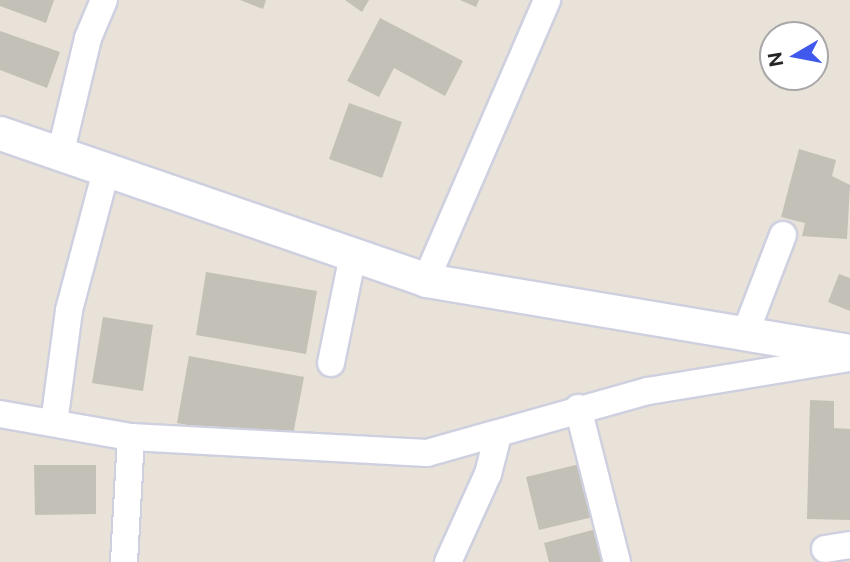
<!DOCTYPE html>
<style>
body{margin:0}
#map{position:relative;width:850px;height:562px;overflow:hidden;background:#e8e2d8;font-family:"Public Sans",sans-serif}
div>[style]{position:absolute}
.building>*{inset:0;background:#c3c0b7}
.roads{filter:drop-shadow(2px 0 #ced0df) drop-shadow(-2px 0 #ced0df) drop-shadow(0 2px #ced0df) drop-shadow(0 -2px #ced0df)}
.minor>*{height:26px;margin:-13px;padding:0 13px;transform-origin:13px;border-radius:13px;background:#fff}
.tertiary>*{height:33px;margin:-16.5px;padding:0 16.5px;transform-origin:16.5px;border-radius:16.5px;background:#fff}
span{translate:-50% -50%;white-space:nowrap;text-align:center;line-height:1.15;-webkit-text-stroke:5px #fff;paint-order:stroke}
.north{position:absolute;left:759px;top:21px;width:70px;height:70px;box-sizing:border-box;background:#fff;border:2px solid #a8a8a8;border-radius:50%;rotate:260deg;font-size:19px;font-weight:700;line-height:28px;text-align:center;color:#262626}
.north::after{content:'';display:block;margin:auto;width:24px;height:32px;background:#4158ed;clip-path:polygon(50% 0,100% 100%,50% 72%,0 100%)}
</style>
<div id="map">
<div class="building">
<div style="clip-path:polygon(0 0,54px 0,46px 23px,0 6px)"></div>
<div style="clip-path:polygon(240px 0,266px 0,263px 9px)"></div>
<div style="clip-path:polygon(345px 0,369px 0,362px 12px)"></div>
<div style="clip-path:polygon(460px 0,479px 0,476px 7px)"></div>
<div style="clip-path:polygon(380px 18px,463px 61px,445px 96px,394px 68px,379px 97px,347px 81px)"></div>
<div style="clip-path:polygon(0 31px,60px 52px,47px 88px,0 70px)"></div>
<div style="clip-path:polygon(349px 103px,402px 122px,382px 178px,329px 159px)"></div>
<div style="clip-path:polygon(799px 149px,836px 160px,832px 176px,850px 185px,847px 239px,802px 236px,805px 223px,781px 217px)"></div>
<div style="clip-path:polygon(206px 272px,317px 291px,306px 354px,196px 335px)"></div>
<div style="clip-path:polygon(839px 274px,850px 278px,850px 311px,828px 302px)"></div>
<div style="clip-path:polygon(103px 317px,153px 325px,143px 391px,92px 383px)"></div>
<div style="clip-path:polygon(189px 356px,304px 377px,291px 445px,177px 423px)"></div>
<div style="clip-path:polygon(810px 400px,834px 401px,834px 428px,850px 429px,850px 520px,807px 519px)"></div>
<div style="clip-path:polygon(584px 463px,597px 516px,539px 530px,526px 477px)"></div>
<div style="clip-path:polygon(34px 465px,96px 465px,96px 514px,35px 515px)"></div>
<div style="clip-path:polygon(600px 528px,610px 562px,549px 562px,544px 543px)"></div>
</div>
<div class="roads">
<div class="minor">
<div style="left:60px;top:155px;width:120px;rotate:-76.5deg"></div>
<div style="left:88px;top:38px;width:41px;rotate:-67.2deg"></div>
<div style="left:426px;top:280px;width:305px;rotate:-66.6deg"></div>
<div style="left:745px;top:334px;width:106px;rotate:-69deg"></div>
<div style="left:331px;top:363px;width:110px;rotate:-78.5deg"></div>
<div style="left:578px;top:408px;width:159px;rotate:75.8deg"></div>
<div style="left:0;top:414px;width:133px;rotate:10deg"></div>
<div style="left:131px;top:437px;width:296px;rotate:3.1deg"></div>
<div style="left:427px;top:453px;width:230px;rotate:-15.7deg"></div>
<div style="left:648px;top:391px;width:205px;rotate:-9.3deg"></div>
<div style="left:54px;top:423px;width:114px;rotate:-82.4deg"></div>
<div style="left:69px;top:310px;width:144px;rotate:-75.1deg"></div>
<div style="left:825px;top:549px;width:25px;rotate:-9deg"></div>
<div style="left:124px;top:562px;width:125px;rotate:-86.8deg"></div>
<div style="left:448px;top:562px;width:97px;rotate:-65.6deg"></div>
<div style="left:488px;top:474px;width:40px;rotate:-75.6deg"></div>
</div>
<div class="tertiary">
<div style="left:0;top:133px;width:451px;rotate:19deg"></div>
<div style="left:426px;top:280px;width:430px;rotate:9.5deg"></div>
</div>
</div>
<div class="north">N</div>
</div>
